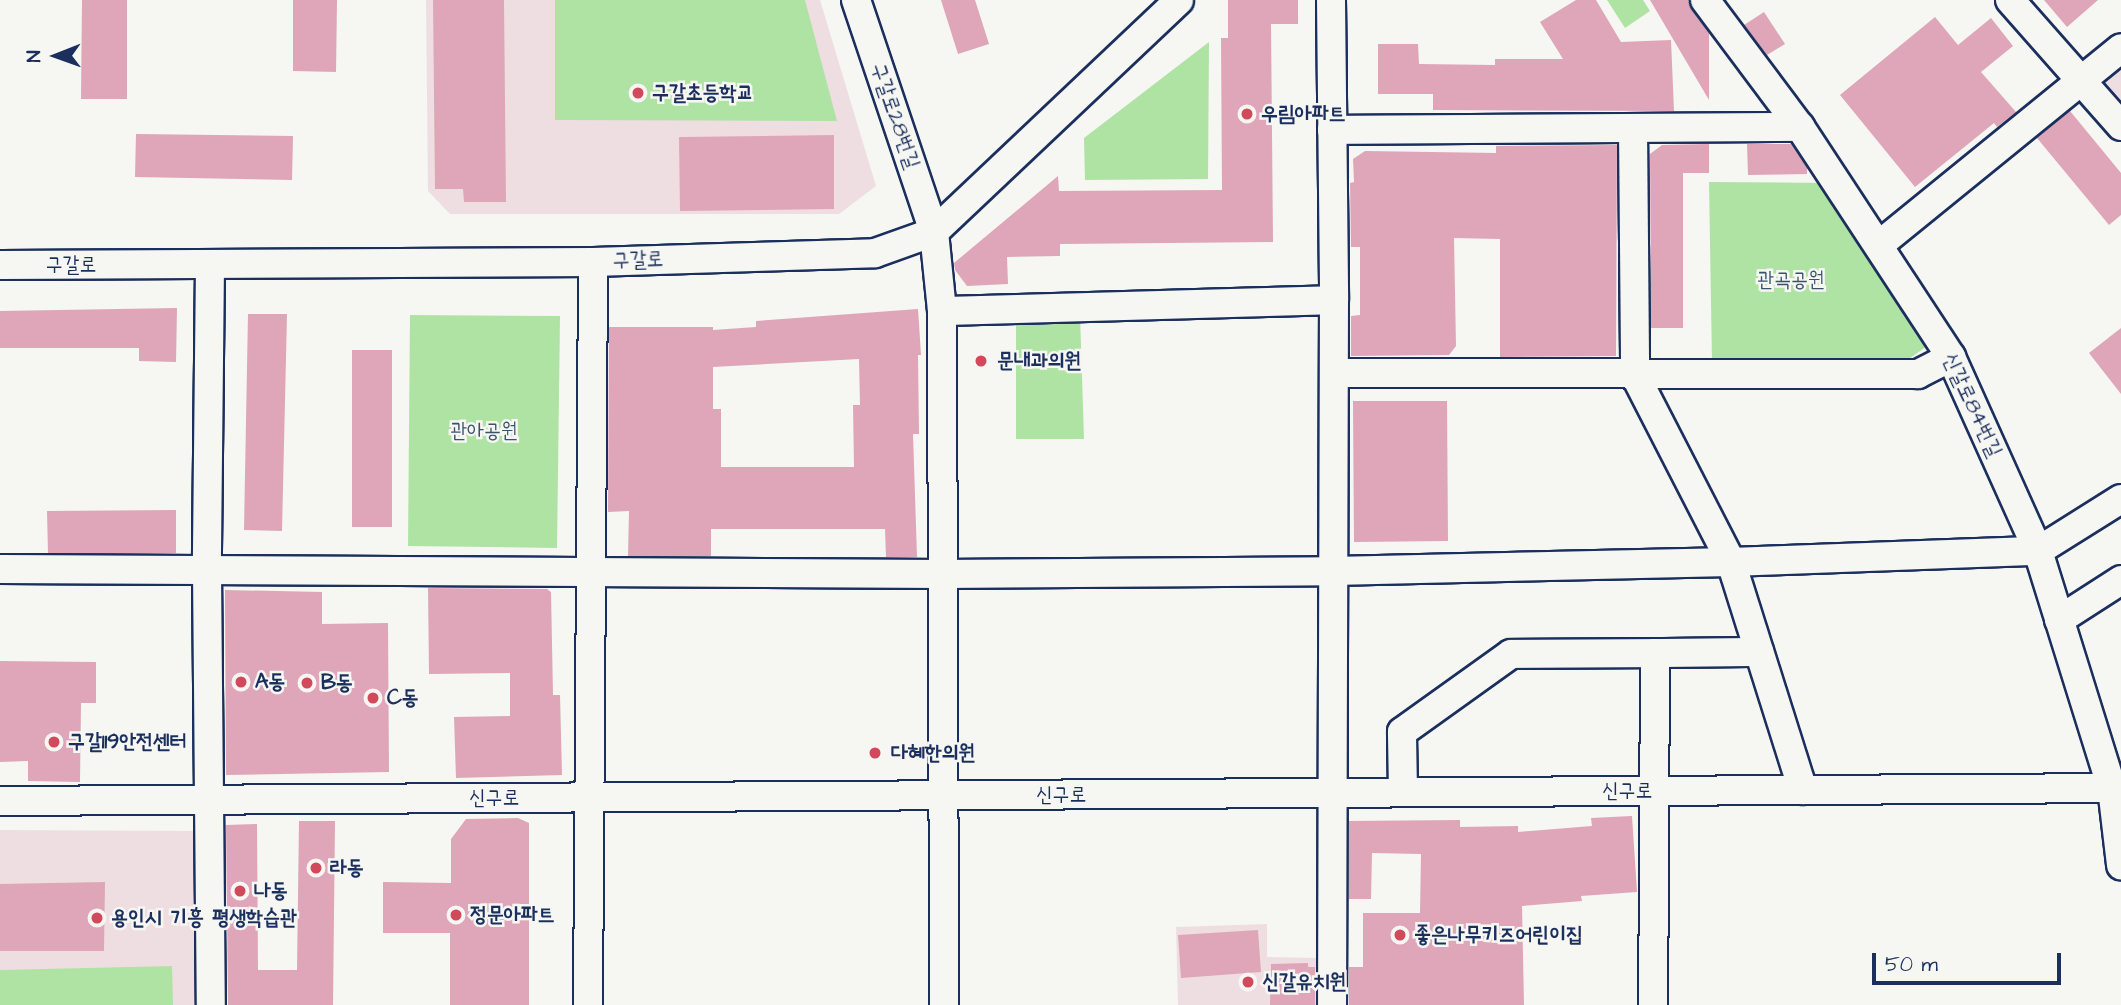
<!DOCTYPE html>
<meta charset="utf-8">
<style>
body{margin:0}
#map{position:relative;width:2121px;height:1005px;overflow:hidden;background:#f6f6f2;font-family:"Architects Daughter","Poor Story",sans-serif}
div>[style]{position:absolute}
.built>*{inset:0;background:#efdee1}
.green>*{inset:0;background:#afe3a4}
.building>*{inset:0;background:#dea6b8}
.roads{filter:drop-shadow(2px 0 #1b2f5e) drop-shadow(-2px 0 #1b2f5e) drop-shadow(0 2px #1b2f5e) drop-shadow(0 -2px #1b2f5e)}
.minor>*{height:28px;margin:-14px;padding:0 14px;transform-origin:14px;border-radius:14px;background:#f6f6f2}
.dots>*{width:19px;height:19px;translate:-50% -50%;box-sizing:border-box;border:4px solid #f6f6f2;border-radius:50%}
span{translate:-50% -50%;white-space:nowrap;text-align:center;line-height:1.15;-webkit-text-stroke:5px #f6f6f2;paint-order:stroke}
.poi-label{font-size:21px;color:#1b2f5e;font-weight:700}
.left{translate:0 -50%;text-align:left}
.street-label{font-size:21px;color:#1b2f5e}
.park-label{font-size:21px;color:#39536c}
.north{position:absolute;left:21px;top:21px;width:70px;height:70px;-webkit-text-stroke:5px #f6f6f2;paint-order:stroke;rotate:269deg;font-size:19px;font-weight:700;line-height:28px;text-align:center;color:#1b2f5e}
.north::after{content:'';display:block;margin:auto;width:24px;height:32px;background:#1b2f5e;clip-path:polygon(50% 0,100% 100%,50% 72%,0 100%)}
.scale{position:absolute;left:1872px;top:953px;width:189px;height:32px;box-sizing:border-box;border:4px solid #1b2f5e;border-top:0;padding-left:9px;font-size:21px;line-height:24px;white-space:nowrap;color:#1b2f5e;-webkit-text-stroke:5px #f6f6f2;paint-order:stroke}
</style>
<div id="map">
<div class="built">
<div style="clip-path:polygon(426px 0,820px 0,876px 186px,839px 214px,450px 214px,428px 191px)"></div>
<div style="clip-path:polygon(2121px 63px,2121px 110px,2098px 82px)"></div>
<div style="clip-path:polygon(0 830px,193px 831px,195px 1005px,0 1005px)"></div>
<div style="clip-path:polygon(1267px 924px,1267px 957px,1320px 958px,1319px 1005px,1178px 1005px,1176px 927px)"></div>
</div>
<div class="green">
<div style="clip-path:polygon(555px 0,805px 0,837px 121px,555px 120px)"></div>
<div style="clip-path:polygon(1607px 0,1643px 0,1650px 11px,1625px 28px)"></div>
<div style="clip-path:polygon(1209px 42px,1208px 179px,1085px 180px,1084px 138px)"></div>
<div style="clip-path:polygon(1709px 182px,1825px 183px,1927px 346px,1909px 359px,1712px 362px)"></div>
<div style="clip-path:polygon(410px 315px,560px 316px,557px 548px,408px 546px)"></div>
<div style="clip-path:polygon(1080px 315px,1084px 439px,1016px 439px,1016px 317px)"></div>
<div style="clip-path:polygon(172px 966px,173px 1005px,0 1005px,0 970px)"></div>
</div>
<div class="building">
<div style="clip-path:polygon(82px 0,127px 0,127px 99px,81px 99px)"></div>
<div style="clip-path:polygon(293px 0,337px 0,336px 72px,293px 71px)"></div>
<div style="clip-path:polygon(433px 0,504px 0,506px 202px,464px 202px,463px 189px,435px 189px)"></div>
<div style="clip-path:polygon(941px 0,975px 0,989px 44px,958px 54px)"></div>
<div style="clip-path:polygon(1228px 0,1298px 0,1298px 24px,1271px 24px,1273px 242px,1060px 244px,1060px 256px,1007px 257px,1008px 284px,967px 286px,955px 270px,954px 263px,1058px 176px,1059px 191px,1222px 190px,1221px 38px,1228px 38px)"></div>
<div style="clip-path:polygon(1576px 0,1596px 0,1621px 42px,1671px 40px,1674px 111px,1433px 110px,1433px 94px,1378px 94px,1378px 44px,1418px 44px,1419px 64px,1495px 65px,1495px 59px,1563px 59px,1540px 22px)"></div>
<div style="clip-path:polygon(1650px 0,1688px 0,1709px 33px,1709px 100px)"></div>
<div style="clip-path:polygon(2044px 0,2098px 0,2067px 27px)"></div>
<div style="clip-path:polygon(1764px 12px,1785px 44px,1767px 55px,1744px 25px)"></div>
<div style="clip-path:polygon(1935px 17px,1958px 45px,1991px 18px,2013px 46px,1981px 72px,2016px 112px,1997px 127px,1994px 123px,1915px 187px,1840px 95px)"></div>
<div style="clip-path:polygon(2070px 111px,2121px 173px,2121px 215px,2109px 225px,2037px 138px)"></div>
<div style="clip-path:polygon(136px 134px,293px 136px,292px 180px,135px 177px)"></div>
<div style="clip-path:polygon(834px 135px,834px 209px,680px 211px,679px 137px)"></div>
<div style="clip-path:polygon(1709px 144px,1709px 173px,1683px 173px,1683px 328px,1651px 328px,1650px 154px,1662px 145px)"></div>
<div style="clip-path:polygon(1747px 144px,1791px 144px,1807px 167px,1807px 174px,1748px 175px)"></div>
<div style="clip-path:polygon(1617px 145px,1616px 356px,1500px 357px,1500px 239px,1454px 238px,1456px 346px,1449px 355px,1351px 356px,1351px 316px,1360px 315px,1360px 247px,1351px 247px,1350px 183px,1354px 182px,1353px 159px,1365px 151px,1496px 153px,1496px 146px)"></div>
<div style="clip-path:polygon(177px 308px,176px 362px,139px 361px,139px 348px,0 348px,0 311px)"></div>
<div style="clip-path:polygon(evenodd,918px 309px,921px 355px,918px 355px,919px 434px,913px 434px,917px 557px,886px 557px,885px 529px,711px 529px,711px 556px,628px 556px,629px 511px,608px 512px,609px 327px,713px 327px,713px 330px,756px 327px,756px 321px,918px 309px,859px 359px,860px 405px,853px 405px,854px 467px,721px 467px,721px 409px,713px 409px,713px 367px,859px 359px)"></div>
<div style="clip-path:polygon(248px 314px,287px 314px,282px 531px,244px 530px)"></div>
<div style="clip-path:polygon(2121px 328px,2121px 394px,2089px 353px)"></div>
<div style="clip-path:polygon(352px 350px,392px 350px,392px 527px,352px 527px)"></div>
<div style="clip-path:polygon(1353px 401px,1447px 401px,1448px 541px,1354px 542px)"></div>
<div style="clip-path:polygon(176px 510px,176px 553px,48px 553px,47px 511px)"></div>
<div style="clip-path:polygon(428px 588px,547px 589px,551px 592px,553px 695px,560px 695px,562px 775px,456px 778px,454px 717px,510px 716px,510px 673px,429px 674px)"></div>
<div style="clip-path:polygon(225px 590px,322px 592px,322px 624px,388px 623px,389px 772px,226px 775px)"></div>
<div style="clip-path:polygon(0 661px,96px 662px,96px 703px,81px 703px,80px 782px,28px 781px,28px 761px,0 762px)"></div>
<div style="clip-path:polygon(1632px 816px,1637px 892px,1581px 896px,1582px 901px,1522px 906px,1524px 1005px,1349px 1005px,1349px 967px,1363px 967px,1363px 913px,1420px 913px,1421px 854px,1372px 853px,1371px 899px,1349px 899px,1349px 821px,1460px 820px,1460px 827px,1518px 826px,1518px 832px,1592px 826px,1591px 818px)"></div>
<div style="clip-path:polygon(518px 818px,529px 823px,529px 1005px,450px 1005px,450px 933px,383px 933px,383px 882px,451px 883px,451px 839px,466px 819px)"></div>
<div style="clip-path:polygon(299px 821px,335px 821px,333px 1005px,228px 1005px,226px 825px,257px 824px,258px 970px,297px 970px)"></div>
<div style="clip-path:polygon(105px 882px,104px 951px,0 951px,0 884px)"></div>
<div style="clip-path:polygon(1258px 930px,1261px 972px,1181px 978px,1178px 935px)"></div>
<div style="clip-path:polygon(1308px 963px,1308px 967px,1315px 967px,1315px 1005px,1270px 1005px,1271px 964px)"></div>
</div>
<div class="roads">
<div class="minor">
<div style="left:856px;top:0;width:245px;rotate:71.4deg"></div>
<div style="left:934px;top:232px;width:79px;rotate:84.2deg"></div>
<div style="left:942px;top:311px;width:694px;rotate:89.83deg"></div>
<div style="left:1331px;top:0;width:300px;rotate:89.4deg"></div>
<div style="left:1334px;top:300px;width:705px;rotate:90.16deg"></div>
<div style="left:1705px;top:0;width:159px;rotate:53.2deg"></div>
<div style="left:1800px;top:127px;width:275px;rotate:56.7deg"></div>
<div style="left:1951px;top:357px;width:213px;rotate:65.8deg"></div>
<div style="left:2038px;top:551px;width:248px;rotate:72.7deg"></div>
<div style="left:2112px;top:788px;width:78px;rotate:83.3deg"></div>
<div style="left:2010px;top:0;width:168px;rotate:48.6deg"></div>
<div style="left:1633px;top:128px;width:247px;rotate:89.5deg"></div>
<div style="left:1635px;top:375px;width:210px;rotate:62.8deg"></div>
<div style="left:1731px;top:562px;width:239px;rotate:72.5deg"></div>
<div style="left:1332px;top:130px;width:468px;rotate:-0.4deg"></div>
<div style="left:1879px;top:245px;width:312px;rotate:-39.1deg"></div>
<div style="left:210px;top:264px;width:306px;rotate:90.6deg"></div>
<div style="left:207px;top:570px;width:435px;rotate:89.5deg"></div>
<div style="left:0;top:265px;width:593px;rotate:-0.29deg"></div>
<div style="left:593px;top:262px;width:282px;rotate:-1.8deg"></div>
<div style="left:875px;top:253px;width:63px;rotate:-19.6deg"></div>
<div style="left:934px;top:232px;width:337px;rotate:-43.4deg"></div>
<div style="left:942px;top:311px;width:392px;rotate:-1.6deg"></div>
<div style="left:1334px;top:373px;width:584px;rotate:0.1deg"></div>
<div style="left:1918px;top:374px;width:37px;rotate:-27deg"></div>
<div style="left:0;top:569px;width:943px;rotate:0.3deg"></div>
<div style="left:943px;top:574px;width:390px;rotate:-0.4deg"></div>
<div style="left:1333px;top:571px;width:398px;rotate:-1.3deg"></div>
<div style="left:1731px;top:562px;width:307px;rotate:-2.1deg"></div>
<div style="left:2038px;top:551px;width:98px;rotate:-32.1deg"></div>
<div style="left:2059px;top:620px;width:74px;rotate:-32.8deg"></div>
<div style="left:1655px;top:653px;width:104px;rotate:-0.6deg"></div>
<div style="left:1403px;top:792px;width:60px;rotate:-91deg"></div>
<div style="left:1402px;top:732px;width:134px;rotate:-35.6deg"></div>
<div style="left:1511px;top:654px;width:144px;rotate:-0.4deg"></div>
<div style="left:1655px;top:653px;width:352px;rotate:90.3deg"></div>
<div style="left:0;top:801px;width:2121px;rotate:-0.35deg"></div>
<div style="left:588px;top:1005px;width:743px;rotate:-89.61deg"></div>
</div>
</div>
<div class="dots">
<div style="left:638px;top:93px;background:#d1495b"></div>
<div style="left:1247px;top:114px;background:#d1495b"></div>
<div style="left:981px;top:361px;background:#d1495b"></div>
<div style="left:241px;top:682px;background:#d1495b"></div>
<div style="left:307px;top:683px;background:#d1495b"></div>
<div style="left:373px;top:698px;background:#d1495b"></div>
<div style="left:54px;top:742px;background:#d1495b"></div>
<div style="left:875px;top:753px;background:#d1495b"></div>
<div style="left:316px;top:868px;background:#d1495b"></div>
<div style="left:240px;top:891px;background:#d1495b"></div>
<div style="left:456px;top:915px;background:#d1495b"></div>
<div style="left:97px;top:918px;background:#d1495b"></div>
<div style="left:1400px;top:935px;background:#d1495b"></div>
<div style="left:1248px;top:982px;background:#d1495b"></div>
</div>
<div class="poi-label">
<span class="left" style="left:652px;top:93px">구갈초등학교</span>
<span class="left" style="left:1261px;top:114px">우림아파트</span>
<span class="left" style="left:997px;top:361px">문내과의원</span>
<span class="left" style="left:255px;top:682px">A동</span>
<span class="left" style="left:321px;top:683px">B동</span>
<span class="left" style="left:387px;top:698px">C동</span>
<span class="left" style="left:68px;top:742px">구갈119안전센터</span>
<span class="left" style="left:891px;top:753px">다혜한의원</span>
<span class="left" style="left:330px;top:868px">라동</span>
<span class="left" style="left:254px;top:891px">나동</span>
<span class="left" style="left:470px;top:915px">정문아파트</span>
<span class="left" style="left:111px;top:918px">용인시 기흥 평생학습관</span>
<span class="left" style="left:1414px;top:935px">좋은나무키즈어린이집</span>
<span class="left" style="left:1262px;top:982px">신갈유치원</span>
</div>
<div class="street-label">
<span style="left:895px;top:116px;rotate:71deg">구갈로28번길</span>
<span style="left:638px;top:260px;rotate:-2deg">구갈로</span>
<span style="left:71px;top:265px">구갈로</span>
<span style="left:1972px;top:405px;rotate:65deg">신갈로84번길</span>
<span style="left:1627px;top:791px">신구로</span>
<span style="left:1061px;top:795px">신구로</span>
<span style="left:494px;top:798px">신구로</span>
</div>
<div class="park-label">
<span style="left:1791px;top:280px">관곡공원</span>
<span style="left:484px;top:431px">관아공원</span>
</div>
<div class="north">N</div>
<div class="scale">50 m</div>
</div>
